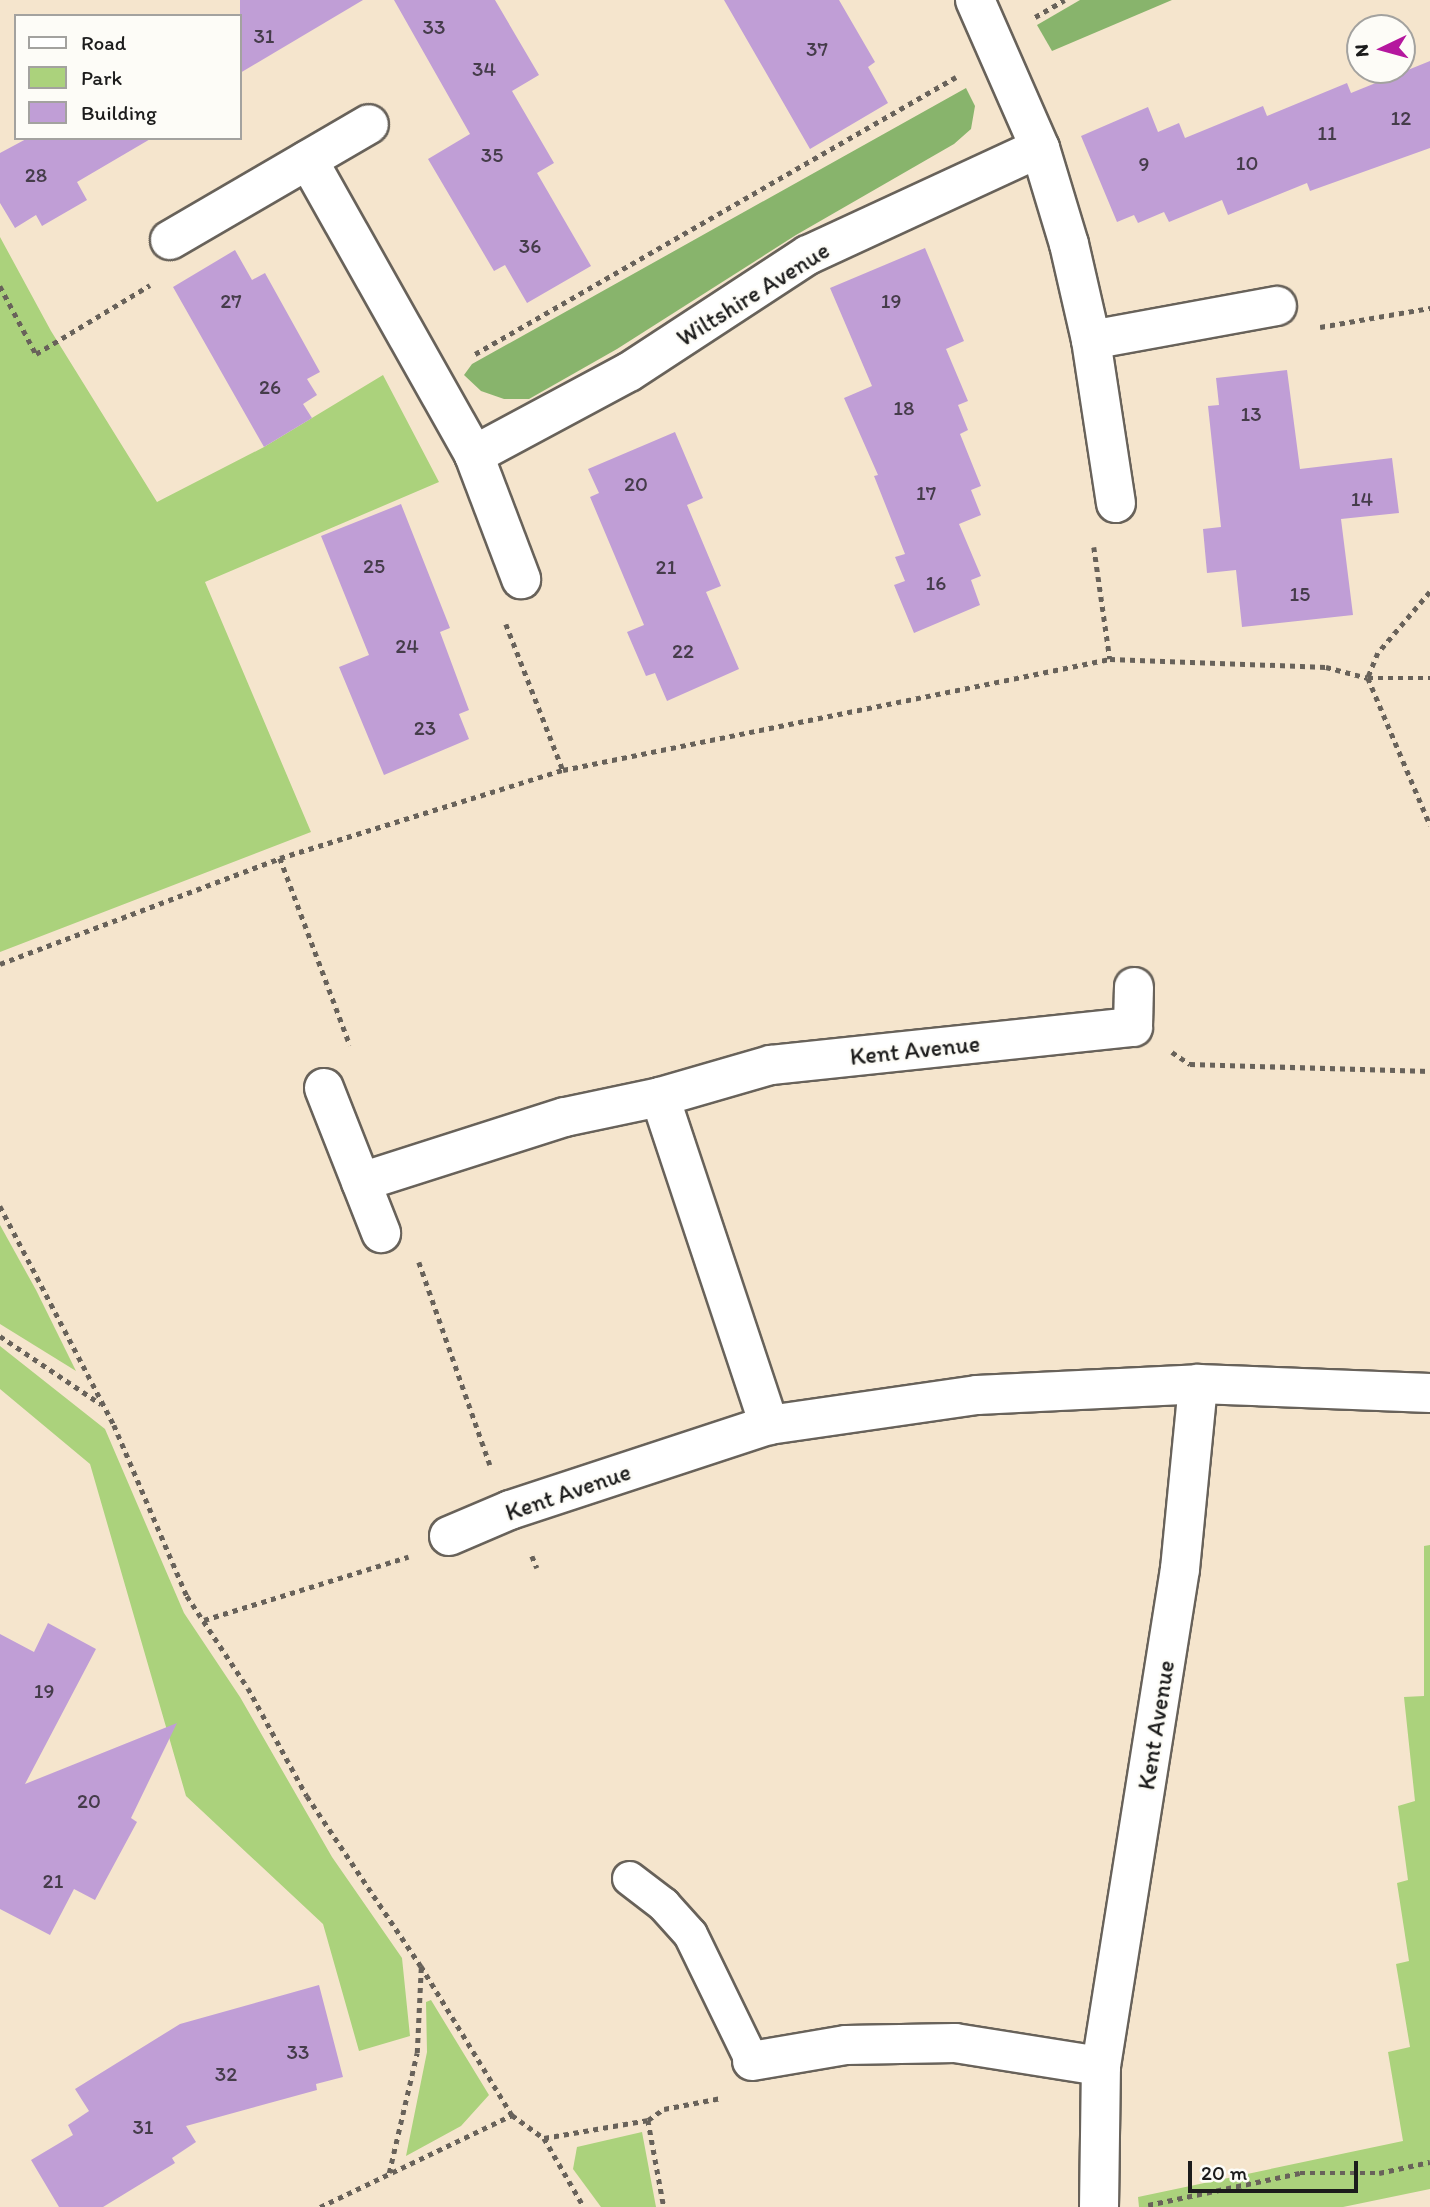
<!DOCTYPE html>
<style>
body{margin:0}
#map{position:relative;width:1430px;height:2207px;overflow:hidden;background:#f5e5cd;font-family:Itim,sans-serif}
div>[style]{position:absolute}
.green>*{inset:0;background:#abd27c}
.forest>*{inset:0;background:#88b46c}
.building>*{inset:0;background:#c09ed6}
.path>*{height:4.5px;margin-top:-2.25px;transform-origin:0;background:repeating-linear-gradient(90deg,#68625a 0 5px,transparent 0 10px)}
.roads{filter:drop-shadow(2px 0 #68625a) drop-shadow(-2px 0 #68625a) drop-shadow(0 2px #68625a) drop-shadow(0 -2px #68625a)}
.service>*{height:33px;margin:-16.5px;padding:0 16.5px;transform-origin:16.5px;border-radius:16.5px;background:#fff}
.minor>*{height:38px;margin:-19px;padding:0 19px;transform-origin:19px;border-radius:19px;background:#fff}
span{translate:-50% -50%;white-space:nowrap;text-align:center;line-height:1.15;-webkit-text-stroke:5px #fdfcf7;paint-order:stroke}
.number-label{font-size:21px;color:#453c4a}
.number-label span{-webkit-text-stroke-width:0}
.street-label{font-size:24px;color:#1c1c1c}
.legend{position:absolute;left:14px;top:14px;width:228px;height:126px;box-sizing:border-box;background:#fdfcf7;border:2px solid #a3a29f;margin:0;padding:9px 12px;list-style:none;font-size:21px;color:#1c1c1c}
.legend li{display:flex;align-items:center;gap:14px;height:35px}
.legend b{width:35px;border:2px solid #a3a29f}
.north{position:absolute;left:1346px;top:14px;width:70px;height:70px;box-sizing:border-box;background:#fdfcf7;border:2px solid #a3a29f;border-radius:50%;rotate:265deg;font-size:19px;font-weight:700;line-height:28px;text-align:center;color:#1c1c1c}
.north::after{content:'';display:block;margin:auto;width:24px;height:32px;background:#b5179e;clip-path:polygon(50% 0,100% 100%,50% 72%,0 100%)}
.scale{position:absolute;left:1188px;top:2161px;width:170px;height:32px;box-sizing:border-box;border:4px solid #1c1c1c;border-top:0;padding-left:9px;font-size:21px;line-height:24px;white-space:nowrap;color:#1c1c1c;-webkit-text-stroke:5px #fdfcf7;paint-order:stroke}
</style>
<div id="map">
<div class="green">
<div style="clip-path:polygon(0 237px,51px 331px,157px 502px,264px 447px,383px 375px,439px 482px,205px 582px,311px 832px,0 952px)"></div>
<div style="clip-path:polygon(0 1225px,36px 1290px,76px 1371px,0 1324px)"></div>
<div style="clip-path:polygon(0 1346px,105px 1429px,184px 1613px,240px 1697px,332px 1857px,402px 1958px,410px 2036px,359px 2051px,323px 1924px,186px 1796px,90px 1464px,0 1389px)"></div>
<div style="clip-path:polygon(1430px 1545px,1430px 2189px,1343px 2207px,1139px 2207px,1138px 2197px,1403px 2141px,1388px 2052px,1410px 2047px,1396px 1964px,1409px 1961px,1397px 1883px,1408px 1880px,1398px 1806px,1415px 1801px,1404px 1697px,1424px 1696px,1424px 1546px)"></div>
<div style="clip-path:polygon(431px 2000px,489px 2095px,461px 2126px,406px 2156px,427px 2052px,426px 2002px)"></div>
<div style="clip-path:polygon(642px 2132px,656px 2207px,601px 2207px,573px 2169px,577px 2147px)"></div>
</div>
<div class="forest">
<div style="clip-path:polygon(1080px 0,1172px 0,1052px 51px,1037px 25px)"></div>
<div style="clip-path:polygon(966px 88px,975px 106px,971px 129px,954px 144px,796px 235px,617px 349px,529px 399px,504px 399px,481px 391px,464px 375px,472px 364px)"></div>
</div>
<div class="building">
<div style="clip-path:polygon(240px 0,363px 0,240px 73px)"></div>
<div style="clip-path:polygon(394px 0,495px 0,539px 75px,512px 91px,554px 163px,537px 173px,591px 266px,527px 303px,505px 265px,494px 271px,428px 159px,470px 134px)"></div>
<div style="clip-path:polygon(724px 0,839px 0,875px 62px,868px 67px,888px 103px,810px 149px)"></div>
<div style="clip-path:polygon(1430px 61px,1430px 148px,1310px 191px,1307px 183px,1228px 215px,1222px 200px,1169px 222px,1164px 212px,1138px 223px,1134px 215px,1117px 222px,1081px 136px,1148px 107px,1158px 132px,1179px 123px,1185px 138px,1263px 106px,1267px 116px,1347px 83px,1351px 93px)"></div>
<div style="clip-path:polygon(28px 138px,152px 138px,77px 182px,87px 200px,42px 226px,36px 215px,15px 228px,0 203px,0 153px)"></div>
<div style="clip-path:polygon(925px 248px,964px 341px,946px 349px,968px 401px,958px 405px,968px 430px,960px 434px,981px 486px,971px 490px,981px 515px,959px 524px,981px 576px,971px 580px,980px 605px,914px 633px,894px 585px,905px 581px,895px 557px,905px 554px,874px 476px,878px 475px,844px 398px,872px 386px,830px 288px)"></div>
<div style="clip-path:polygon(235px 250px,252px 280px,265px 273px,320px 372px,307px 379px,317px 395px,303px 404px,312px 418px,264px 447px,173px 287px)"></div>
<div style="clip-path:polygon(1287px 370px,1300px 469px,1392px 458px,1399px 513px,1341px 519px,1353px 615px,1242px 627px,1236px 570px,1207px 573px,1203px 529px,1221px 527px,1208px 406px,1219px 405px,1216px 378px)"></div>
<div style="clip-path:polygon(675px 432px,703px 498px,687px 505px,721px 586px,706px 592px,739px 669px,667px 701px,655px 673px,646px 676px,627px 632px,644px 625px,590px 497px,599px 493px,588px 469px)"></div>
<div style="clip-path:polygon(401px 504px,450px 628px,440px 632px,469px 710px,459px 714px,469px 739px,384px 775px,339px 667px,369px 655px,321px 536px)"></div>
<div style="clip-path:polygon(48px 1623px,96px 1649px,25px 1784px,177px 1723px,131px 1818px,137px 1822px,95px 1900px,74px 1889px,50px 1935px,0 1909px,0 1634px,34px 1652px)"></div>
<div style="clip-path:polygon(319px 1985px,343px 2077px,316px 2084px,317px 2090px,186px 2126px,196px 2142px,172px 2158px,175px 2163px,103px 2207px,59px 2207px,31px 2160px,73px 2135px,68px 2125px,89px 2111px,75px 2089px,180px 2024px)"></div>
</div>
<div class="path">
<div style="left:1035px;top:17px;width:34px;rotate:-30deg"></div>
<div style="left:0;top:286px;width:77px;rotate:62.1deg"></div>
<div style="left:36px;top:354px;width:133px;rotate:-31.2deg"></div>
<div style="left:1320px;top:327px;width:112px;rotate:-9.8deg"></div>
<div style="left:475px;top:354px;width:555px;rotate:-29.94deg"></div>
<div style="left:1094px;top:547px;width:113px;rotate:81.9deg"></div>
<div style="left:1430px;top:592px;width:80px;rotate:130.4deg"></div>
<div style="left:1378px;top:653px;width:27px;rotate:112deg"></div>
<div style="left:1368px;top:678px;width:160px;rotate:67.1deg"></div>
<div style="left:506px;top:624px;width:157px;rotate:68.7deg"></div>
<div style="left:280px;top:858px;width:200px;rotate:69.5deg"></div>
<div style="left:0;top:964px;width:299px;rotate:-20.7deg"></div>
<div style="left:280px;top:858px;width:296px;rotate:-17.3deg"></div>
<div style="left:563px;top:770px;width:558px;rotate:-11.47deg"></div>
<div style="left:1110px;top:659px;width:216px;rotate:2.1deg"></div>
<div style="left:1326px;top:667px;width:43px;rotate:14.7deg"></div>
<div style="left:1368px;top:678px;width:62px"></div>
<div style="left:1172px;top:1052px;width:22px;rotate:34deg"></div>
<div style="left:1190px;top:1064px;width:240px;rotate:1.7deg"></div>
<div style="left:0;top:1206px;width:247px;rotate:62.5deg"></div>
<div style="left:114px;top:1425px;width:186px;rotate:66.9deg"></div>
<div style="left:187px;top:1596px;width:110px;rotate:56.5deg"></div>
<div style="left:248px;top:1688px;width:123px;rotate:61.4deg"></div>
<div style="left:307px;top:1796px;width:205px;rotate:56.2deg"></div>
<div style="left:421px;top:1966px;width:175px;rotate:58.6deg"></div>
<div style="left:512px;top:2115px;width:39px;rotate:36deg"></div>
<div style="left:544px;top:2138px;width:80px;rotate:59.9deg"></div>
<div style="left:419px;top:1262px;width:215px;rotate:70.7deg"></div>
<div style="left:0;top:1336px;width:122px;rotate:34deg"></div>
<div style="left:532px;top:1556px;width:13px;rotate:67deg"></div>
<div style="left:204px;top:1620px;width:214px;rotate:-17.2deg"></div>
<div style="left:648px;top:2120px;width:88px;rotate:79.6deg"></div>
<div style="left:544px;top:2138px;width:106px;rotate:-9.8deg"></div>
<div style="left:648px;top:2120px;width:19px;rotate:-35deg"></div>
<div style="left:664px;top:2109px;width:58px;rotate:-10.9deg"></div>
<div style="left:389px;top:2173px;width:123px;rotate:-76.9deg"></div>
<div style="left:417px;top:2053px;width:85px;rotate:-87.3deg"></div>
<div style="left:1148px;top:2205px;width:155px;rotate:-11.9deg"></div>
<div style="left:1300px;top:2173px;width:79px"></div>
<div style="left:1379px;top:2173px;width:52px;rotate:-12.2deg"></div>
<div style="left:320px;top:2207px;width:213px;rotate:-25.6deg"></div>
</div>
<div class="roads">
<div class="service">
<div style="left:629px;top:1878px;width:43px;rotate:37.4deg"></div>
<div style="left:663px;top:1904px;width:40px;rotate:48deg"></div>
<div style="left:690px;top:1934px;width:141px;rotate:64deg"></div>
</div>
<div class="minor">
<div style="left:975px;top:0;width:162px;rotate:66.3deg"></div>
<div style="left:1040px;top:148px;width:100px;rotate:73.2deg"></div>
<div style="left:1069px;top:244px;width:98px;rotate:77.1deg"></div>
<div style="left:1091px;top:340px;width:165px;rotate:81.3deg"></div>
<div style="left:308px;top:160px;width:338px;rotate:60.6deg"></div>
<div style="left:474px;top:455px;width:133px;rotate:69.2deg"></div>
<div style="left:170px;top:240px;width:230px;rotate:-30.2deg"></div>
<div style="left:1091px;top:340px;width:189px;rotate:-10.4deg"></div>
<div style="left:474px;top:455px;width:176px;rotate:-28.2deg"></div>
<div style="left:629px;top:372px;width:214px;rotate:-33.2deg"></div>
<div style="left:808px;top:255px;width:255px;rotate:-24.8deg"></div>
<div style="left:324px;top:1088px;width:156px;rotate:68.5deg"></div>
<div style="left:660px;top:1097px;width:346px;rotate:71.6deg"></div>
<div style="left:361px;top:1182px;width:214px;rotate:-17.7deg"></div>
<div style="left:565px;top:1117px;width:97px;rotate:-11.9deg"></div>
<div style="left:660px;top:1097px;width:116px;rotate:-16.1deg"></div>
<div style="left:771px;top:1065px;width:364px;rotate:-6deg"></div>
<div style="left:1133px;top:1027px;width:40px;rotate:-88.6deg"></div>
<div style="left:449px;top:1536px;width:66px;rotate:-23.1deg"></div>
<div style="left:510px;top:1510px;width:273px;rotate:-18.2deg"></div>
<div style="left:769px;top:1425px;width:210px;rotate:-8.2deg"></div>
<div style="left:977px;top:1395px;width:221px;rotate:-2.8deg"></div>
<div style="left:1198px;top:1384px;width:232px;rotate:2.2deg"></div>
<div style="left:752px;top:2061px;width:95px;rotate:-9.7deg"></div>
<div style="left:846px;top:2045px;width:109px;rotate:-1.1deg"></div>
<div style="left:955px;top:2043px;width:148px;rotate:9deg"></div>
<div style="left:1099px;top:2207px;width:141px;rotate:-89.2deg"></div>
<div style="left:1101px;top:2066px;width:503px;rotate:-80.97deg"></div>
<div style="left:1180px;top:1569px;width:186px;rotate:-84.4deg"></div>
</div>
</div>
<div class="number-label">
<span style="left:434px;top:27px">33</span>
<span style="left:264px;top:36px">31</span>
<span style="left:817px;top:49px">37</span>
<span style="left:484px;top:69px">34</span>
<span style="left:1401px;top:118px">12</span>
<span style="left:1327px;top:133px">11</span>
<span style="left:492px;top:155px">35</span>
<span style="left:1247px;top:163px">10</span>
<span style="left:1144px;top:164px">9</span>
<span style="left:36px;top:175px">28</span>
<span style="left:530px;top:246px">36</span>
<span style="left:231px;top:301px">27</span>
<span style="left:891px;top:301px">19</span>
<span style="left:270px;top:387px">26</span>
<span style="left:904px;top:408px">18</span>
<span style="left:1251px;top:414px">13</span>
<span style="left:636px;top:484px">20</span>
<span style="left:926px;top:493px">17</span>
<span style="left:1362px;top:499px">14</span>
<span style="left:374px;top:566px">25</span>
<span style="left:666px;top:567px">21</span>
<span style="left:936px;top:583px">16</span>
<span style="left:1300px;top:594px">15</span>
<span style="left:407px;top:646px">24</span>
<span style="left:683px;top:651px">22</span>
<span style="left:425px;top:728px">23</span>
<span style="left:44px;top:1691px">19</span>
<span style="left:89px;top:1801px">20</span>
<span style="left:53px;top:1881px">21</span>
<span style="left:298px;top:2052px">33</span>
<span style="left:226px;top:2074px">32</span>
<span style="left:143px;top:2127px">31</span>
</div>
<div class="street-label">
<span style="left:753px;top:294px;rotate:-32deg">Wiltshire Avenue</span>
<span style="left:915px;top:1050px;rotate:-6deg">Kent Avenue</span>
<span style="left:568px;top:1492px;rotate:-19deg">Kent Avenue</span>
<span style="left:1156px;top:1725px;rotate:-81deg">Kent Avenue</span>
</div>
<ul class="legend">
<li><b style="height:9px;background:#fff"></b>Road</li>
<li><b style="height:19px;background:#abd27c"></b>Park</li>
<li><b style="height:19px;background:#c09ed6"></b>Building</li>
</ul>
<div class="north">N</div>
<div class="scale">20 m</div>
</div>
